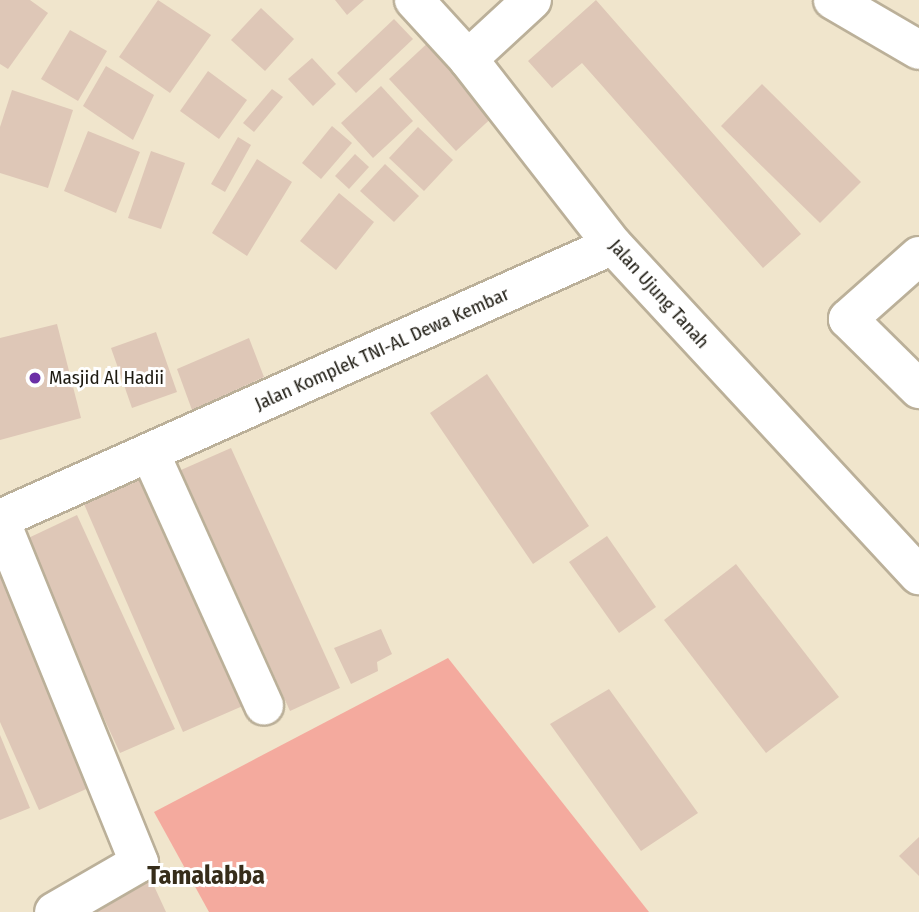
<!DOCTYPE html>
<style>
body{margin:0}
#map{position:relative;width:919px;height:912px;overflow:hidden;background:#f0e5cc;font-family:"Fira Sans Condensed",sans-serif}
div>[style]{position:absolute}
.green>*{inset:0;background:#f4aa9e}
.building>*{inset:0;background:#dec7b7}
.roads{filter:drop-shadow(2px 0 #bbb099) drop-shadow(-2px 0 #bbb099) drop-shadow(0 2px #bbb099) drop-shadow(0 -2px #bbb099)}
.minor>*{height:38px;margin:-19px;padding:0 19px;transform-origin:19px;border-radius:19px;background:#fff}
.dots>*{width:19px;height:19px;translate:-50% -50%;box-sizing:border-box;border:4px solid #fff;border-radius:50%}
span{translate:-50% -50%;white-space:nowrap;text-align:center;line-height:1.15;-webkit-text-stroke:6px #fff;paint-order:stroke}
.street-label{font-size:19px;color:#1d1a11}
.poi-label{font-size:19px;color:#1d1a11}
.left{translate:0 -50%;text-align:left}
.district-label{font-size:26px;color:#362d1a;font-weight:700}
</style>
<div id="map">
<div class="green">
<div style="clip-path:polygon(448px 658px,649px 912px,209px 912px,154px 812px)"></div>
</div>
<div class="building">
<div style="clip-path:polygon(0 0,30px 0,48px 13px,8px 69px,0 64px)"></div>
<div style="clip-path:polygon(158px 0,211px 35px,170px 93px,119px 57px)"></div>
<div style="clip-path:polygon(335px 0,364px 0,347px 15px)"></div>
<div style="clip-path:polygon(596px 0,801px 234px,763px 268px,582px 63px,552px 88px,528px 61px)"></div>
<div style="clip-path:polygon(261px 8px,294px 39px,265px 71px,231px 40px)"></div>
<div style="clip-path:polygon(394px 19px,413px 39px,356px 93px,337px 73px)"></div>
<div style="clip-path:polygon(70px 30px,107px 51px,78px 101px,41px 79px)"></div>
<div style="clip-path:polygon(432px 39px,499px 111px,456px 151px,389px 79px)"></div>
<div style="clip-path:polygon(312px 58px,336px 84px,313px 106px,288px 79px)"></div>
<div style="clip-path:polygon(106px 66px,154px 95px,133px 140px,83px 106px)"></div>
<div style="clip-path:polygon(208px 71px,247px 100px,219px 139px,180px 111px)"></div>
<div style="clip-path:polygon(762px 84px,861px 182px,820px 223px,721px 126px)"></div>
<div style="clip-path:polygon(381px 86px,413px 121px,373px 158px,341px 123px)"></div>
<div style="clip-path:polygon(272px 89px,283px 97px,254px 132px,243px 123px)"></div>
<div style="clip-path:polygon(12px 90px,73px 110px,48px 188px,0 173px,0 127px)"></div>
<div style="clip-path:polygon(332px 126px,352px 143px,321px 179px,302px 163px)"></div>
<div style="clip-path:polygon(418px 127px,453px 160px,424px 191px,389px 158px)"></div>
<div style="clip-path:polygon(88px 131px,140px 152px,116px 213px,64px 191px)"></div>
<div style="clip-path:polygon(238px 137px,251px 145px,225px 192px,211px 184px)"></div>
<div style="clip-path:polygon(151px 151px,185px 163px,161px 229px,128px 218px)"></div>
<div style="clip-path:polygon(355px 154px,369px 167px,349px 189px,335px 176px)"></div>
<div style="clip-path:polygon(257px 159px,292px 182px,247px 256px,212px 233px)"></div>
<div style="clip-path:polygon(385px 164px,419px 196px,394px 222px,360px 191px)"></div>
<div style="clip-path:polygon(339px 193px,374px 222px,336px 270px,300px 241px)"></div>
<div style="clip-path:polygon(57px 324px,81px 418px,0 440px,0 338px)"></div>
<div style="clip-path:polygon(156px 332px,177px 392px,132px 408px,111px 348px)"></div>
<div style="clip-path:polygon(249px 338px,264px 377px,192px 410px,177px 369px)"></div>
<div style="clip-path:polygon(487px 374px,589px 526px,533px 564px,430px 413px)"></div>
<div style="clip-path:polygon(231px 448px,340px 688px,290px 711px,181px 470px)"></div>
<div style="clip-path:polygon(145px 478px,245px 705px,183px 732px,84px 504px)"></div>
<div style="clip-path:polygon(77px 515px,175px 729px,120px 753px,22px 541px)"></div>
<div style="clip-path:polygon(607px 536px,656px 607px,619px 633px,569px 562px)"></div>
<div style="clip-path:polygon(0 550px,102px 782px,39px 810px,0 722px)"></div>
<div style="clip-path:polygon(736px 564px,839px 697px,766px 753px,664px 620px)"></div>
<div style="clip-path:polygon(381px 629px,392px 654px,377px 662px,378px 671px,351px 684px,334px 648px)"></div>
<div style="clip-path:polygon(609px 689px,698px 813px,641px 851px,550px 724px)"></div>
<div style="clip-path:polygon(0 735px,30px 808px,0 820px)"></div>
<div style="clip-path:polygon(919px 837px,919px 876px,899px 856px)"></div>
<div style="clip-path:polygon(148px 873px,166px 912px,75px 912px)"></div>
</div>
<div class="roads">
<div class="minor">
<div style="left:414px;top:0;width:80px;rotate:47.5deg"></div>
<div style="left:468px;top:59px;width:236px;rotate:52.1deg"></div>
<div style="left:613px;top:245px;width:450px;rotate:47.2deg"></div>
<div style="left:833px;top:0;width:99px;rotate:30.2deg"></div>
<div style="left:468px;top:59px;width:87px;rotate:-42.7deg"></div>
<div style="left:919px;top:256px;width:95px;rotate:138.4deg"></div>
<div style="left:848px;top:319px;width:100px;rotate:44.6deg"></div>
<div style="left:150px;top:453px;width:277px;rotate:65.7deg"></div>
<div style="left:0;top:519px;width:671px;rotate:-24.08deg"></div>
<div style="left:0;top:520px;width:370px;rotate:67.9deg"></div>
<div style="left:139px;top:863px;width:98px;rotate:150deg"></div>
</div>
</div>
<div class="dots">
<div style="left:35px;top:378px;background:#6b2fa6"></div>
</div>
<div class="street-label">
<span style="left:659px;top:294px;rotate:48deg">Jalan Ujung Tanah</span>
<span style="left:382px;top:349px;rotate:-24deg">Jalan Komplek TNI-AL Dewa Kembar</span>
</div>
<div class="poi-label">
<span class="left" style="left:49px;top:378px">Masjid Al Hadii</span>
</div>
<div class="district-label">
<span style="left:206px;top:876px">Tamalabba</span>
</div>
</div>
